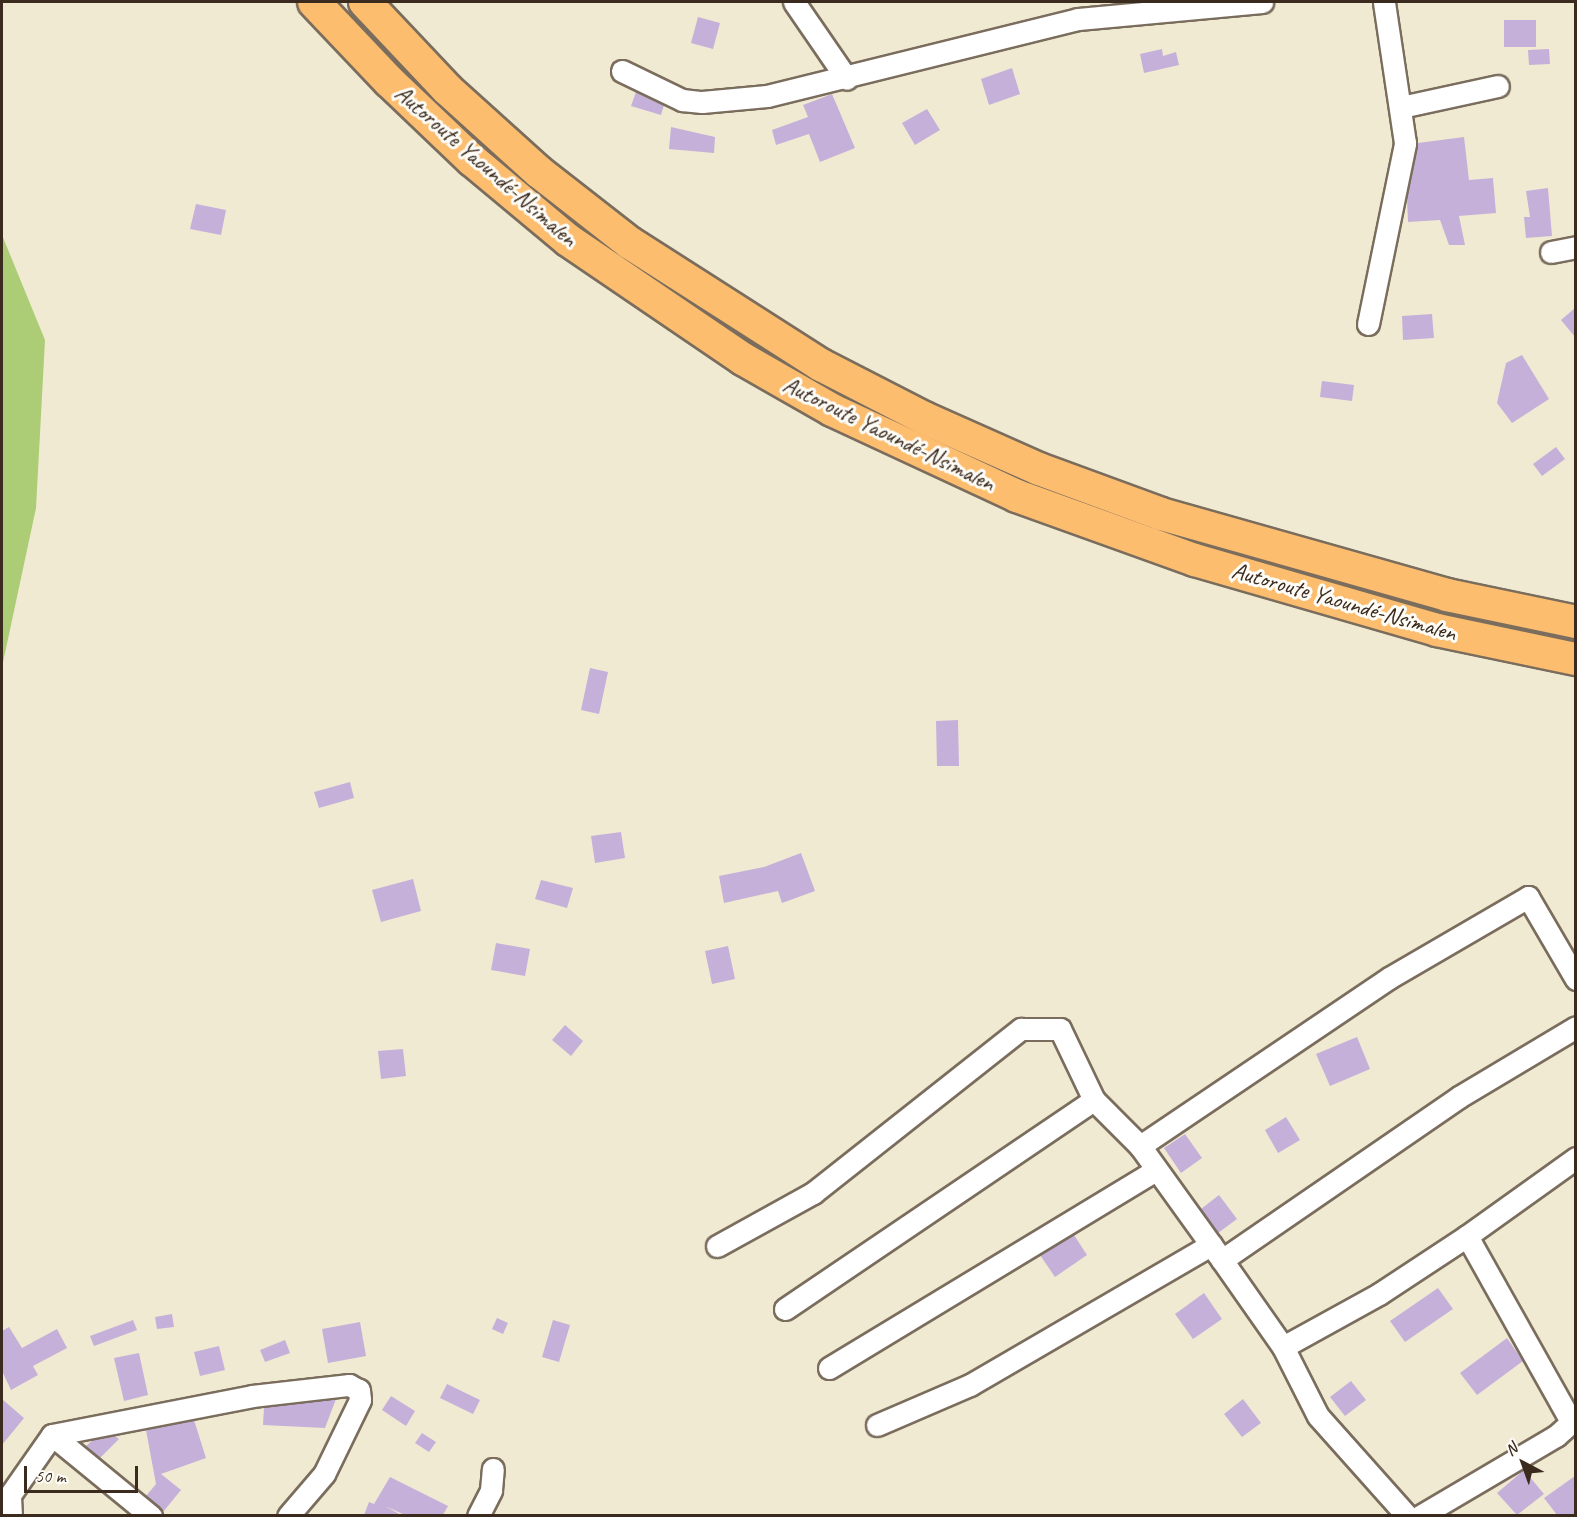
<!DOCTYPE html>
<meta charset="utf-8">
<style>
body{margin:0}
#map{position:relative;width:1577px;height:1517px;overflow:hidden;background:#f1ead2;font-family:Caveat,sans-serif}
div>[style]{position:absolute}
.green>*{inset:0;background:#accd75}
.building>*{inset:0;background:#c5b0da}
.roads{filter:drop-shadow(2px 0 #7b6d5d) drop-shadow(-2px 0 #7b6d5d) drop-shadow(0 2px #7b6d5d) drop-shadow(0 -2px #7b6d5d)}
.minor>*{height:21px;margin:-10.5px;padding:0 10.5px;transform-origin:10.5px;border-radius:10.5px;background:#fff}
.highway>*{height:32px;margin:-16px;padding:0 16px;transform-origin:16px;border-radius:16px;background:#fcbd6f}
span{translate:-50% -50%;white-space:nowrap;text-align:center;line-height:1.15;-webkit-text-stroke:6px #fdfcf7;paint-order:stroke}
.street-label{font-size:24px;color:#3b2a1e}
.frame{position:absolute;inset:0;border:3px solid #3b2a1e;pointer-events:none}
.north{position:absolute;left:1493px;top:1433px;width:60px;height:60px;-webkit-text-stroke:4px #fdfcf7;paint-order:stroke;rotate:319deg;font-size:16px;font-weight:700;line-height:24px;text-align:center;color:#3b2a1e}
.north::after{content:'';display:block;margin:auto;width:21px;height:27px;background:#3b2a1e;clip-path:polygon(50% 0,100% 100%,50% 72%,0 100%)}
.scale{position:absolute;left:24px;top:1466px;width:114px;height:27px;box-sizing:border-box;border:3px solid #3b2a1e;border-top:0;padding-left:8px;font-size:18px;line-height:21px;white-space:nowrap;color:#3b2a1e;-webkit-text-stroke:4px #fdfcf7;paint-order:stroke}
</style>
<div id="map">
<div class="green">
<div style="clip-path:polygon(2px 235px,45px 340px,36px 508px,2px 667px)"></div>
</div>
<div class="building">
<div style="clip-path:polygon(698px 17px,720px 23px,713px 49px,691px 43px)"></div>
<div style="clip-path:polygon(1504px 20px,1536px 20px,1536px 47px,1504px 47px)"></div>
<div style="clip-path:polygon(1162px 49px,1163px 56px,1176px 52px,1179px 65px,1144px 73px,1140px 54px)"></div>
<div style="clip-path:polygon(1549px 49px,1550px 64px,1529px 65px,1528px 50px)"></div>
<div style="clip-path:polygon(1012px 68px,1020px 94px,989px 105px,981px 79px)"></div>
<div style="clip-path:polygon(636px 92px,664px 105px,661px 115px,631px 106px)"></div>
<div style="clip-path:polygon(832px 94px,855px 148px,820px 162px,809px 134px,776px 145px,772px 130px,808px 117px,803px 105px)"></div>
<div style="clip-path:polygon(927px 109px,940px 130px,915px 145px,902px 123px)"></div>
<div style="clip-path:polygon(671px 127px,715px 137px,714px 153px,669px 149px)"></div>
<div style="clip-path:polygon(1464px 137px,1469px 180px,1493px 178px,1496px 213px,1459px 216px,1465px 245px,1449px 245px,1440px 220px,1408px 222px,1407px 198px,1418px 143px)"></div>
<div style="clip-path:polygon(1548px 188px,1552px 236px,1526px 238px,1524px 217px,1530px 217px,1526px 191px)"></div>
<div style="clip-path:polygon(196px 204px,226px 210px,221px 235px,190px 229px)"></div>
<div style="clip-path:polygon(1575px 308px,1575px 337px,1561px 320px)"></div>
<div style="clip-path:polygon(1432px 314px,1434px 338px,1403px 340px,1402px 316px)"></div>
<div style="clip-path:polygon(1522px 355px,1549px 399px,1512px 423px,1497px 403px,1506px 363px)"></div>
<div style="clip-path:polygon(1322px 381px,1354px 385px,1352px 401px,1320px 397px)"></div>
<div style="clip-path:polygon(1556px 447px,1565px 459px,1542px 476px,1533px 464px)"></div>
<div style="clip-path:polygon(590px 668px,608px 672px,599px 714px,581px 710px)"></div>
<div style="clip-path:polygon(958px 720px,959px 766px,937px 766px,936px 721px)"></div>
<div style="clip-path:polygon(350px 782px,354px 798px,319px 808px,314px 792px)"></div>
<div style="clip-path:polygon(621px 832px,625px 858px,595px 863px,591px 836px)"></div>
<div style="clip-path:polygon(801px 853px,815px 891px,782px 903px,778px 891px,724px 903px,719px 876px,764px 867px)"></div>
<div style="clip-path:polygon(413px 879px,421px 911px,381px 922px,372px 890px)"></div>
<div style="clip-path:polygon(541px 880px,573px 888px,567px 908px,535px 899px)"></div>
<div style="clip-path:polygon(496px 943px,530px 949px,525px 976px,491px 970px)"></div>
<div style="clip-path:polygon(728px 946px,735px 979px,712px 984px,705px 951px)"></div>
<div style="clip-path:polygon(565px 1025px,583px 1041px,571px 1056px,552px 1040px)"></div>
<div style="clip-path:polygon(1357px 1037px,1370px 1069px,1330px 1086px,1316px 1054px)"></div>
<div style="clip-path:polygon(403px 1049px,406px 1076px,381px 1079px,378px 1051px)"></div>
<div style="clip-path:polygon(1286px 1117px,1300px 1140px,1278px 1153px,1265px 1130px)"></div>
<div style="clip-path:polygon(1185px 1134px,1202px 1158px,1181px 1173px,1164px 1148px)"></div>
<div style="clip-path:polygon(1219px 1195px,1237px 1219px,1218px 1233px,1201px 1209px)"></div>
<div style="clip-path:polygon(1074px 1235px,1087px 1255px,1055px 1277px,1040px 1255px)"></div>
<div style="clip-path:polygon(1438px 1288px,1453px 1309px,1405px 1342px,1390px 1321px)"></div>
<div style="clip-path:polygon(1204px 1293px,1222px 1319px,1193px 1339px,1175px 1314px)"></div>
<div style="clip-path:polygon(172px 1314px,174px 1327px,157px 1329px,155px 1317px)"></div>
<div style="clip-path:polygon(497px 1318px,508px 1323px,503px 1334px,492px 1329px)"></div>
<div style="clip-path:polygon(133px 1320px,137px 1330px,94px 1346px,90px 1336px)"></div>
<div style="clip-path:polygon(553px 1320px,570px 1325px,559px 1362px,542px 1357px)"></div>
<div style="clip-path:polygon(360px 1322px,366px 1356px,328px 1363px,322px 1329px)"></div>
<div style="clip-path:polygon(9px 1327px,22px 1348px,57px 1329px,67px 1348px,33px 1366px,38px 1375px,11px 1390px,2px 1371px,2px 1331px)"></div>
<div style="clip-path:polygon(1507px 1338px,1523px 1361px,1477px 1395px,1460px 1373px)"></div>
<div style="clip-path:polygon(285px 1340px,290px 1353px,265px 1362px,260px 1350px)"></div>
<div style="clip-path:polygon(219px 1346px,225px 1370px,200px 1376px,194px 1352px)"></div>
<div style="clip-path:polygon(139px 1353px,148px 1395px,124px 1401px,114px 1358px)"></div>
<div style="clip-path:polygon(1351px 1381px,1366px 1400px,1345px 1416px,1330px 1397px)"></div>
<div style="clip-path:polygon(447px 1384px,480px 1400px,473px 1414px,440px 1398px)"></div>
<div style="clip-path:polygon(391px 1396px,415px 1411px,406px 1426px,382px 1410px)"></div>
<div style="clip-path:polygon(2px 1399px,24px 1418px,2px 1445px)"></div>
<div style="clip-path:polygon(336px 1399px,325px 1428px,263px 1425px,264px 1407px)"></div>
<div style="clip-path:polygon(1243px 1399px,1261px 1423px,1242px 1437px,1224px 1414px)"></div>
<div style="clip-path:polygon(194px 1420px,206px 1458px,161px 1474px,181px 1490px,163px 1512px,146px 1496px,156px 1484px,146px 1430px)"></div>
<div style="clip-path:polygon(422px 1433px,436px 1442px,429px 1452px,415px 1443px)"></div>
<div style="clip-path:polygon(115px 1436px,119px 1439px,100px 1458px,86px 1446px,93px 1440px)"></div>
<div style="clip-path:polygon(1524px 1470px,1544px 1494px,1517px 1515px,1497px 1493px)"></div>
<div style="clip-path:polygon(1575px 1476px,1575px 1515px,1557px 1515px,1544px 1498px)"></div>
<div style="clip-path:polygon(390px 1477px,448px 1506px,443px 1515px,405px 1515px,385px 1506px,401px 1515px,364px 1515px,369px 1502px,374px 1504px)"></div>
</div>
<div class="roads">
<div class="minor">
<div style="left:794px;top:2px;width:93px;rotate:55.5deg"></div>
<div style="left:622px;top:71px;width:67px;rotate:25.8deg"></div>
<div style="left:682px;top:100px;width:20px;rotate:6deg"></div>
<div style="left:702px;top:102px;width:65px;rotate:-5.3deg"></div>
<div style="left:767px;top:96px;width:320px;rotate:-13.9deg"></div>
<div style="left:1078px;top:19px;width:185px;rotate:-5.3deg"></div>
<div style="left:1401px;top:107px;width:99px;rotate:-12.2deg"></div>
<div style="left:1551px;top:252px;width:25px;rotate:-11deg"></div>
<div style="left:1368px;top:324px;width:185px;rotate:-78.4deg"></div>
<div style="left:1405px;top:143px;width:143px;rotate:-98.5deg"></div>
<div style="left:1140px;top:1146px;width:300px;rotate:-34deg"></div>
<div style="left:1389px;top:978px;width:161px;rotate:-30.2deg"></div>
<div style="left:1528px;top:897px;width:95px;rotate:59.7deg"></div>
<div style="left:1467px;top:1236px;width:214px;rotate:60.7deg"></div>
<div style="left:717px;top:1246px;width:110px;rotate:-28.9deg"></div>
<div style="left:813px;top:1193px;width:265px;rotate:-38.3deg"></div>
<div style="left:1021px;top:1029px;width:39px"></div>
<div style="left:1060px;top:1029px;width:79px;rotate:64.4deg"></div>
<div style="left:1094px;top:1100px;width:65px;rotate:45deg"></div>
<div style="left:1140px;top:1146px;width:140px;rotate:54.3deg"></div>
<div style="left:1222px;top:1260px;width:106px;rotate:55deg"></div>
<div style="left:1283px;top:1347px;width:77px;rotate:63.1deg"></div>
<div style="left:1318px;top:1416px;width:134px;rotate:48.3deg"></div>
<div style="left:1222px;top:1260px;width:288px;rotate:-34.5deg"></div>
<div style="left:1459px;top:1097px;width:136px;rotate:-30.9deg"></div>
<div style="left:785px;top:1309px;width:373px;rotate:-34.1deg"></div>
<div style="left:1283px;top:1347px;width:110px;rotate:-28.9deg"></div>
<div style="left:1379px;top:1294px;width:105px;rotate:-33.4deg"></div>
<div style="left:1467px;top:1236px;width:134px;rotate:-35.6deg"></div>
<div style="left:829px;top:1368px;width:382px;rotate:-31.2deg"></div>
<div style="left:877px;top:1425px;width:101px;rotate:-23.3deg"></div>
<div style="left:970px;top:1385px;width:279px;rotate:-30.2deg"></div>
<div style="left:52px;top:1435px;width:128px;rotate:39.3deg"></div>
<div style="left:11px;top:1516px;width:21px;rotate:-93deg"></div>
<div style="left:10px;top:1495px;width:73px;rotate:-55deg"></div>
<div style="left:52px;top:1435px;width:204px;rotate:-11deg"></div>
<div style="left:252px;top:1396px;width:98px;rotate:-6.5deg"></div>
<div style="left:349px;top:1385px;width:11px;rotate:27deg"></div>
<div style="left:359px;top:1390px;width:10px;rotate:84deg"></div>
<div style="left:360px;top:1400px;width:82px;rotate:115.9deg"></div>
<div style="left:324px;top:1474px;width:55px;rotate:130.6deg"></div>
<div style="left:478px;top:1516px;width:29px;rotate:-63deg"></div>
<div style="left:491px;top:1490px;width:21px;rotate:-85deg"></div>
<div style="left:1420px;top:1516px;width:158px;rotate:-30.5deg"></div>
<div style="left:1556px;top:1436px;width:27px;rotate:-42deg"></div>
</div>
<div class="highway">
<div style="left:314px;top:2px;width:109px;rotate:46.5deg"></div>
<div style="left:389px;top:81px;width:115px;rotate:43.6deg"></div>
<div style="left:472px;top:160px;width:125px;rotate:39.8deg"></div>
<div style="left:568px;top:240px;width:212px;rotate:34.2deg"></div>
<div style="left:743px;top:359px;width:103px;rotate:29.8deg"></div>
<div style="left:832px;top:410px;width:204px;rotate:24.9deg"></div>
<div style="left:1017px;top:496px;width:189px;rotate:19.8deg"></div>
<div style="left:1195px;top:560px;width:252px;rotate:16.1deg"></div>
<div style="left:1437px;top:630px;width:142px;rotate:11.8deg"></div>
<div style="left:365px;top:2px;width:120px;rotate:46.7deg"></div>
<div style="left:447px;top:89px;width:124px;rotate:42.1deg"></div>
<div style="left:539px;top:172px;width:115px;rotate:38deg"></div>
<div style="left:630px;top:243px;width:227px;rotate:32.6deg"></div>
<div style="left:821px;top:365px;width:116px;rotate:27.2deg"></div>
<div style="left:924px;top:418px;width:126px;rotate:23.9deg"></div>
<div style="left:1039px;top:469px;width:130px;rotate:20.2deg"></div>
<div style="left:1161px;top:514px;width:297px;rotate:15.8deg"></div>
<div style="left:1447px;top:595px;width:132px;rotate:11.8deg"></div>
</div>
</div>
<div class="street-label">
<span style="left:486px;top:166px;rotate:41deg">Autoroute Yaoundé-Nsimalen</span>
<span style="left:889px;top:434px;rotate:26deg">Autoroute Yaoundé-Nsimalen</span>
<span style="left:1344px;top:602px;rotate:16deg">Autoroute Yaoundé-Nsimalen</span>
</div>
<div class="frame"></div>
<div class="north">N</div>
<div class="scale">50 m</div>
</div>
